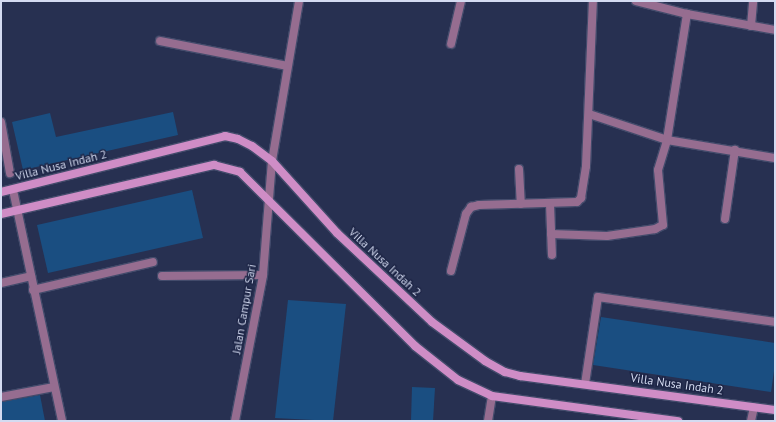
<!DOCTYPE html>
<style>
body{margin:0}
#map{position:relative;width:776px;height:422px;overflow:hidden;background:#273051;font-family:"PT Sans",sans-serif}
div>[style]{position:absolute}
.building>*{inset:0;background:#1a4e81}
.roads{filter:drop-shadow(1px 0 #434b6b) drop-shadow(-1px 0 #434b6b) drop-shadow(0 1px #434b6b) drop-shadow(0 -1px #434b6b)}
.street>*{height:8px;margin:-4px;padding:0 4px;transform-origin:4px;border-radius:4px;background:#966d90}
.secondary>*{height:8px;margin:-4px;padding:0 4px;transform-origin:4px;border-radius:4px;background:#cf8dc6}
span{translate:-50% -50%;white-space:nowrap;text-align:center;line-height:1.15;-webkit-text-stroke:3px #1d2546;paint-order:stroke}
.street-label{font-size:12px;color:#d4dbf1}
.frame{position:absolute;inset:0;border:2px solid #d4dbf1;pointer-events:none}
</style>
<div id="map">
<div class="building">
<div style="clip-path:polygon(173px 112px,178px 135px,23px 170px,12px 122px,50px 113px,56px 137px)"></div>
<div style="clip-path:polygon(192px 190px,203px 238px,48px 273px,37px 225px)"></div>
<div style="clip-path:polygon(288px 300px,346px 304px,333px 421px,275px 418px)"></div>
<div style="clip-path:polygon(601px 317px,775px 343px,775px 364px,771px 392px,593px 365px)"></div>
<div style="clip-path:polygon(412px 387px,435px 388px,433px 421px,411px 421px)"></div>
<div style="clip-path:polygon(40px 395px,45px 421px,1px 421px,1px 402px)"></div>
</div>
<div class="roads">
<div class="street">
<div style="left:636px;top:1px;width:53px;rotate:14.3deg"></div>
<div style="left:687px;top:14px;width:89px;rotate:10.3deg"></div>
<div style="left:751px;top:26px;width:25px;rotate:-85deg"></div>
<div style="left:160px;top:41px;width:130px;rotate:11.1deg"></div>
<div style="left:451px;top:44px;width:44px;rotate:-76.9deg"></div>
<div style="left:589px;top:114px;width:82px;rotate:18.4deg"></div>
<div style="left:667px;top:140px;width:109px;rotate:9.5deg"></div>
<div style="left:1px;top:122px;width:52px;rotate:80deg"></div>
<div style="left:519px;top:169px;width:35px;rotate:87deg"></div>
<div style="left:13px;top:190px;width:236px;rotate:78deg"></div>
<div style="left:550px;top:204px;width:51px;rotate:87.8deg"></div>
<div style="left:725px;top:219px;width:70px;rotate:-81.8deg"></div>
<div style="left:551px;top:234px;width:56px;rotate:2deg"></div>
<div style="left:607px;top:236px;width:49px;rotate:-8.3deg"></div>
<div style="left:655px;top:229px;width:9px;rotate:-27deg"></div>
<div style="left:663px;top:225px;width:55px;rotate:-95.2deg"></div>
<div style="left:658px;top:170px;width:31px;rotate:-73deg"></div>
<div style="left:667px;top:140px;width:128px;rotate:-81deg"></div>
<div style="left:451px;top:271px;width:59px;rotate:-75.3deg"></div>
<div style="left:466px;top:214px;width:9px;rotate:-54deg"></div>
<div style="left:471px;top:207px;width:8px;rotate:-14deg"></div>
<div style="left:479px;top:205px;width:98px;rotate:-1.8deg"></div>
<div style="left:577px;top:202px;width:6px;rotate:-45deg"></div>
<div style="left:581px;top:198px;width:32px;rotate:-81deg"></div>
<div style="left:586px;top:166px;width:165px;rotate:-87.6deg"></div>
<div style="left:162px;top:276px;width:101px;rotate:-0.6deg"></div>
<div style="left:1px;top:283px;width:31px;rotate:-13deg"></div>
<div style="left:33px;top:290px;width:123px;rotate:-13.1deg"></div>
<div style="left:585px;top:384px;width:88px;rotate:-81.5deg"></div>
<div style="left:598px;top:297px;width:179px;rotate:8deg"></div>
<div style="left:1px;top:397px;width:54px;rotate:-10.7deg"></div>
<div style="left:235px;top:421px;width:149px;rotate:-79.1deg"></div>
<div style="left:263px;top:275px;width:114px;rotate:-85.5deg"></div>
<div style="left:272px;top:161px;width:162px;rotate:-80.4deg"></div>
<div style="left:488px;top:421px;width:25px;rotate:-81deg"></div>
<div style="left:751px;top:421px;width:14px;rotate:-78deg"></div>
</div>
<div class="secondary">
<div style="left:1px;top:192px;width:231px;rotate:-14deg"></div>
<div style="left:225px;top:136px;width:13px;rotate:13deg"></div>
<div style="left:238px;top:139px;width:16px;rotate:27deg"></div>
<div style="left:252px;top:146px;width:25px;rotate:37deg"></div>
<div style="left:272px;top:161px;width:97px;rotate:47.9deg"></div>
<div style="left:337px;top:233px;width:130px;rotate:43.1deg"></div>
<div style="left:432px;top:322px;width:66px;rotate:36.3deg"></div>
<div style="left:485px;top:361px;width:23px;rotate:29deg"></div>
<div style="left:505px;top:372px;width:16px;rotate:15deg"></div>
<div style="left:520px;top:376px;width:257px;rotate:7.6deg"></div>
<div style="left:1px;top:214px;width:219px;rotate:-13deg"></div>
<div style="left:214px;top:165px;width:27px;rotate:15deg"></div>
<div style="left:240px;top:172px;width:247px;rotate:44.8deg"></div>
<div style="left:415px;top:346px;width:55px;rotate:38.3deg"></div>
<div style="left:458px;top:380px;width:38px;rotate:25deg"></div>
<div style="left:492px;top:396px;width:188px;rotate:7.7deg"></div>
</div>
</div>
<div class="street-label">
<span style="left:61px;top:165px;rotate:-14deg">Villa Nusa Indah 2</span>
<span style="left:385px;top:262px;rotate:43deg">Villa Nusa Indah 2</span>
<span style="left:244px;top:309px;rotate:-80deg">Jalan Campur Sari</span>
<span style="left:677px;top:384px;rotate:8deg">Villa Nusa Indah 2</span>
</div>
<div class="frame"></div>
</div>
